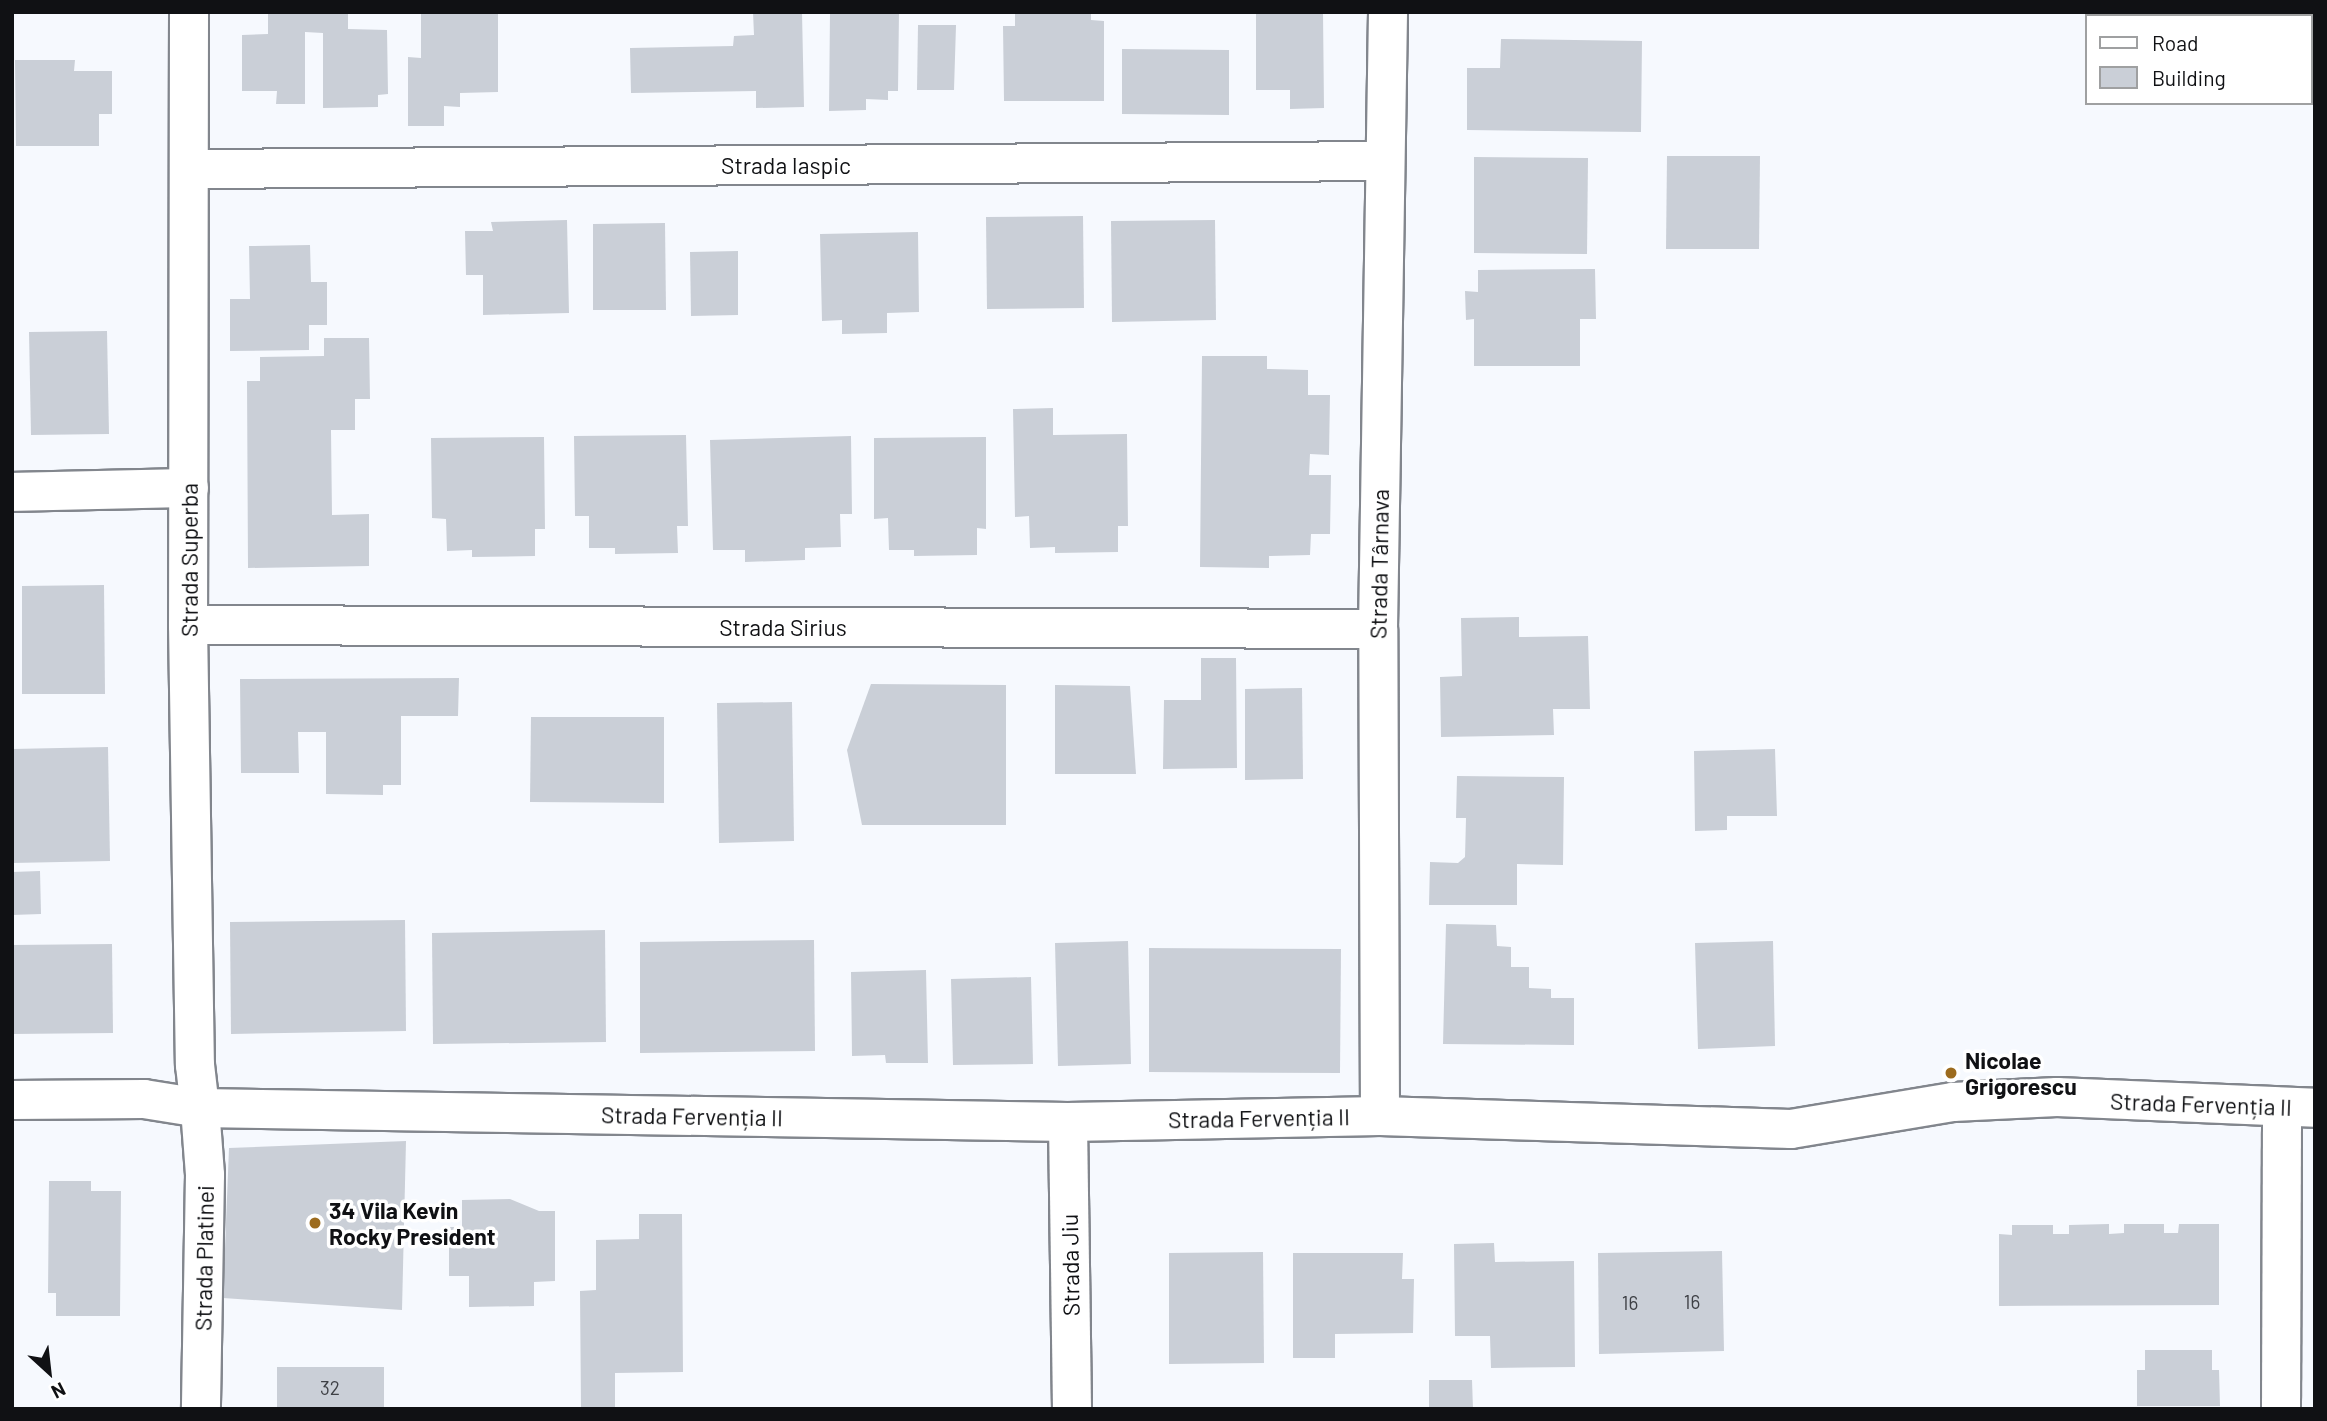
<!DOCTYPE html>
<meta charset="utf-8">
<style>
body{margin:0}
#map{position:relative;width:2327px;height:1421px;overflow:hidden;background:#f6f9fe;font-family:Barlow,sans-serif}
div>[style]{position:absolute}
.building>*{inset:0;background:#cacfd7}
.roads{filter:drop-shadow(2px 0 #82868d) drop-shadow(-2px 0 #82868d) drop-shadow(0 2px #82868d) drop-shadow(0 -2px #82868d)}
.street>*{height:38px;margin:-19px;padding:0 19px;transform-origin:19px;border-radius:19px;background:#fff}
.secondary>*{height:38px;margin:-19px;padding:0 19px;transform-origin:19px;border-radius:19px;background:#fff}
.dots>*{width:19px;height:19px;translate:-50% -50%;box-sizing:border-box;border:4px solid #fff;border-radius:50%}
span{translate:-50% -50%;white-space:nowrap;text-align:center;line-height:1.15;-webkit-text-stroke:7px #fff;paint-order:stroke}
.number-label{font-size:19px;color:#3e4045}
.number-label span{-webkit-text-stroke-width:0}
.street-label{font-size:23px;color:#101114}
.poi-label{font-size:23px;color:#101114;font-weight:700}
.left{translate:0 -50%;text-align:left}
.frame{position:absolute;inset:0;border:14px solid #101114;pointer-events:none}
.legend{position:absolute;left:2085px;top:14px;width:228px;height:91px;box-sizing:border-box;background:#fff;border:2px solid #9fa0a1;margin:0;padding:9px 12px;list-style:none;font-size:21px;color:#101114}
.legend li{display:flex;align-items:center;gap:14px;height:35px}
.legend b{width:35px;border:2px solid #9fa0a1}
.north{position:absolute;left:14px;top:1337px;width:70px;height:70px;-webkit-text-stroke:5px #fff;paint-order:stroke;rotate:153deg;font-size:19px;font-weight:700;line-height:28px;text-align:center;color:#101114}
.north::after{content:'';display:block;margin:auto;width:24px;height:32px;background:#101114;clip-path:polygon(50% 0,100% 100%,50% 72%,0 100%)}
</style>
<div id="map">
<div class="building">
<div style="clip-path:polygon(268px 12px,348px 12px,348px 29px,387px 30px,388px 94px,378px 95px,378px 107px,323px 108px,323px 33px,305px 32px,305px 104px,276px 104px,277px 91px,242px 91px,242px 35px,268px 34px)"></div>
<div style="clip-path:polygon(421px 12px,498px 12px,498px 92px,460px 93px,460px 107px,444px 106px,444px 126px,408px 126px,408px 57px,421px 58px)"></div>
<div style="clip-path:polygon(753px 12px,802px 12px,804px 107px,756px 108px,756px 91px,631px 93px,630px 48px,733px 46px,734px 36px,754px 35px)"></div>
<div style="clip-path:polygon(830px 12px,899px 12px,898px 91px,888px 91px,888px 100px,866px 99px,866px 110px,829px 111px)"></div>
<div style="clip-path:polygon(1015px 12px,1091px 12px,1091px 20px,1104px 21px,1104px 101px,1004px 101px,1003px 26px,1015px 26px)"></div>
<div style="clip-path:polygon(1256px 12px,1323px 12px,1324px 108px,1290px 109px,1290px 90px,1256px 90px)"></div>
<div style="clip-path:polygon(918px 25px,956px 25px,954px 90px,917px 90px)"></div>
<div style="clip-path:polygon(1501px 39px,1642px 41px,1641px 132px,1467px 130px,1467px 68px,1500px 68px)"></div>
<div style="clip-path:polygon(1122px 49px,1229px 50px,1229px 115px,1122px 114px)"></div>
<div style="clip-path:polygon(15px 60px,75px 60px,74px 71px,112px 71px,112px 114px,99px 114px,99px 146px,16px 146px)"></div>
<div style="clip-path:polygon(1667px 156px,1760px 156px,1759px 249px,1666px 249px)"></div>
<div style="clip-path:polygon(1474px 157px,1588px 158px,1587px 254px,1474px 253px)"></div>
<div style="clip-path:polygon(1083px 216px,1084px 308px,987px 309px,986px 217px)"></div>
<div style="clip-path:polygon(567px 220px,569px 313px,483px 315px,483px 275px,466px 275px,465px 231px,493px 231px,491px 222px)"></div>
<div style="clip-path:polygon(1215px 220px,1216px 320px,1112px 322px,1111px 221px)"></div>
<div style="clip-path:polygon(665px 223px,666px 310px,593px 310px,593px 224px)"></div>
<div style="clip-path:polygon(918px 232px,919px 312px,887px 313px,887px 333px,842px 334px,842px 320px,822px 321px,820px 234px)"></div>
<div style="clip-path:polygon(310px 245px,311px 282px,327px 282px,327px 325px,309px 325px,309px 350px,230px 351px,230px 299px,250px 299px,249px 246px)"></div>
<div style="clip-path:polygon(738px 251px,738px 315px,691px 316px,690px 252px)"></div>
<div style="clip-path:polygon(1595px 269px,1596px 319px,1580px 319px,1580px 366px,1474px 366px,1474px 319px,1466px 320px,1465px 291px,1478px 292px,1478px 270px)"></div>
<div style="clip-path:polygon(107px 331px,109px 434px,31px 435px,29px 332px)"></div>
<div style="clip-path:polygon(324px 338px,369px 338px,370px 399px,355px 399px,355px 430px,331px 430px,332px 515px,369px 514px,369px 566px,248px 568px,247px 381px,260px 381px,260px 357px,324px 356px)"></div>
<div style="clip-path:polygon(1202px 356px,1267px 356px,1267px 369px,1308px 370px,1308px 395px,1330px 395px,1329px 455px,1310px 454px,1309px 475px,1331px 475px,1330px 534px,1311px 534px,1310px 555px,1269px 556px,1269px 568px,1200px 567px)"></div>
<div style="clip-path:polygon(1053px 408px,1053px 435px,1127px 434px,1128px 526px,1118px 526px,1118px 552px,1055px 553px,1055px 547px,1030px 548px,1029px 516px,1015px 517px,1013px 409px)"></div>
<div style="clip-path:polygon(686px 435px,688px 526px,677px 526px,678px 553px,615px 554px,615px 548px,589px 548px,589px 516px,575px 516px,574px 436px)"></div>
<div style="clip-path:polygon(851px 436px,852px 514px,840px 514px,841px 547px,805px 548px,805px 560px,745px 562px,745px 550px,713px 550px,710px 440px)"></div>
<div style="clip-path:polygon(544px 437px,545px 529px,535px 529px,535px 556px,472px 557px,472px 550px,447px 551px,446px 519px,432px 518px,431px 438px)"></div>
<div style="clip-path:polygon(986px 437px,986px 529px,977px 528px,977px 555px,914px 556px,914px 550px,889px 550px,888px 518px,874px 519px,874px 438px)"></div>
<div style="clip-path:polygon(104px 585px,105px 694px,22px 694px,22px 586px)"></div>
<div style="clip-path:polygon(1519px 617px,1519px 637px,1588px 636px,1590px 709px,1553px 709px,1554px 735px,1441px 737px,1440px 677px,1462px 676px,1461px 618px)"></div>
<div style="clip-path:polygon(1201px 658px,1236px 658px,1237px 768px,1163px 769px,1164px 700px,1201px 700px)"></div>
<div style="clip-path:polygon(459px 678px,458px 716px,401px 716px,401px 785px,383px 785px,383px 795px,326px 794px,326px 732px,298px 732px,299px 773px,241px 773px,240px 679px)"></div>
<div style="clip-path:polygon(871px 684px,1006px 685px,1006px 825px,862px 825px,847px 750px)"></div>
<div style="clip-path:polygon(1055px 685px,1130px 686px,1136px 774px,1055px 774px)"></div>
<div style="clip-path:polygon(1302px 688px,1303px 779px,1245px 780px,1245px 689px)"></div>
<div style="clip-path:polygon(792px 702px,794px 841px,719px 843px,717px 703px)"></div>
<div style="clip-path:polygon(531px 717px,664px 717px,664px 803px,530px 802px)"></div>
<div style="clip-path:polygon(108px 747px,110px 861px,12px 863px,12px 749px)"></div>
<div style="clip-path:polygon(1775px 749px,1777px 816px,1727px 816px,1727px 830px,1695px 831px,1694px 751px)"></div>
<div style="clip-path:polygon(1457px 776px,1564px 777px,1563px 865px,1517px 864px,1517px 905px,1429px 905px,1430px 862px,1458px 863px,1465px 857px,1466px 818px,1456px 818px)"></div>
<div style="clip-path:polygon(40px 871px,41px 914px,12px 915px,12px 872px)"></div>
<div style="clip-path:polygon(405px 920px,406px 1031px,231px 1034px,230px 922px)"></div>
<div style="clip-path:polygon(1446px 924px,1496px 925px,1497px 946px,1511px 947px,1511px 967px,1529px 967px,1529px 988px,1551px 989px,1551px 998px,1574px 998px,1574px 1045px,1443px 1044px)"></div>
<div style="clip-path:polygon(605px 930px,606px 1042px,433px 1044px,432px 933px)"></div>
<div style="clip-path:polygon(814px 940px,815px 1051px,640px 1053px,640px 942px)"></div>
<div style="clip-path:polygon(1128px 941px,1131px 1064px,1058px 1066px,1055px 943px)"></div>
<div style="clip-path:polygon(1773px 941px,1775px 1046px,1698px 1049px,1695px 943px)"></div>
<div style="clip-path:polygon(112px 944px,113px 1033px,12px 1034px,12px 945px)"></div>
<div style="clip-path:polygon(1149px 948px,1341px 949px,1340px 1073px,1149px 1072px)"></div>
<div style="clip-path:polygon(926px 970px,928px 1063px,886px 1063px,885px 1055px,852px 1056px,851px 972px)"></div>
<div style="clip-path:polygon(1031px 977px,1033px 1064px,953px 1065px,951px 979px)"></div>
<div style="clip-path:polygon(406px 1141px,402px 1310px,223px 1298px,229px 1148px)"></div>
<div style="clip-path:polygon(49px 1181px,91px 1181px,91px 1191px,121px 1191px,120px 1316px,56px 1316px,56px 1293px,48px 1293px)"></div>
<div style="clip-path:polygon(510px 1199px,539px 1211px,555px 1211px,555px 1281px,534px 1282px,534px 1306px,469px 1307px,469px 1276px,449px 1276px,449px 1227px,462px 1227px,462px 1200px)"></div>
<div style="clip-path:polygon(639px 1214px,682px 1214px,683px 1372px,615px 1373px,615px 1409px,581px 1409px,580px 1291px,596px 1290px,596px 1240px,639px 1239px)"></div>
<div style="clip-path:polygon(2109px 1224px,2109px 1234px,2124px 1233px,2124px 1224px,2164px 1224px,2164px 1233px,2178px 1233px,2179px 1224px,2219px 1224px,2219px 1305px,1999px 1306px,1999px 1234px,2012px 1235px,2012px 1225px,2053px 1225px,2053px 1234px,2069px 1234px,2069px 1225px)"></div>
<div style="clip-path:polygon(1494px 1243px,1495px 1262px,1574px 1261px,1575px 1367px,1491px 1368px,1490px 1336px,1455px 1336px,1454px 1244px)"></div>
<div style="clip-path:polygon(1722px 1251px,1724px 1351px,1599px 1354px,1598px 1253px)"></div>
<div style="clip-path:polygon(1263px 1252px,1264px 1363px,1169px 1364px,1169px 1253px)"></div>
<div style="clip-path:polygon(1293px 1253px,1403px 1253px,1402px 1279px,1414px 1279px,1413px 1333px,1335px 1334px,1335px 1358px,1293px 1358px)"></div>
<div style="clip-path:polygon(2145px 1350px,2212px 1350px,2212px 1370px,2219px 1370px,2220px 1406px,2137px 1406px,2137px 1370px,2145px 1370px)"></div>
<div style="clip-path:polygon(277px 1367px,384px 1367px,384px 1409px,277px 1409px)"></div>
<div style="clip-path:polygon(1429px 1380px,1472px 1380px,1473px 1409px,1429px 1409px)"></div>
</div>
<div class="roads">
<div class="street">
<div style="left:189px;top:169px;width:1194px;rotate:-0.38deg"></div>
<div style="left:12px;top:492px;width:177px;rotate:-1.3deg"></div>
<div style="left:188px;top:625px;width:1190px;rotate:0.19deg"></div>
<div style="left:200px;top:1108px;width:67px;rotate:85.7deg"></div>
<div style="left:205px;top:1175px;width:234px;rotate:91deg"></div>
<div style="left:1380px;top:1116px;width:487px;rotate:-90.2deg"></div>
<div style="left:1378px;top:629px;width:617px;rotate:-89.07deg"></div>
<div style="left:1068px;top:1122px;width:287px;rotate:89.2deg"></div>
<div style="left:2281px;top:1409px;width:300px;rotate:-89.8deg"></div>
</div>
<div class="secondary">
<div style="left:189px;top:12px;width:613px;rotate:90.09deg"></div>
<div style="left:188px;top:625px;width:440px;rotate:89.1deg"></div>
<div style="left:195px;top:1065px;width:43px;rotate:83.4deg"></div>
<div style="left:12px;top:1100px;width:132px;rotate:-0.4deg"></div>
<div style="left:144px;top:1099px;width:57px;rotate:9.1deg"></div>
<div style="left:200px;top:1108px;width:868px;rotate:0.92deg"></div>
<div style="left:1068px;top:1122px;width:312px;rotate:-1.1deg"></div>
<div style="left:1380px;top:1116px;width:411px;rotate:1.8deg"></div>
<div style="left:1791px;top:1129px;width:164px;rotate:-9.5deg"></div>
<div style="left:1953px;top:1102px;width:104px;rotate:-2.8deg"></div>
<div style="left:2057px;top:1097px;width:258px;rotate:2.4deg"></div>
</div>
</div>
<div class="dots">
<div style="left:1951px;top:1073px;background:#9c6b1e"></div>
<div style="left:315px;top:1223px;background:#9c6b1e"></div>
</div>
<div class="number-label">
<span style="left:1692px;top:1302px">16</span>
<span style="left:1630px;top:1303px">16</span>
<span style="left:330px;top:1388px">32</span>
</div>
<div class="street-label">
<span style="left:786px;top:165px">Strada Iaspic</span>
<span style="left:189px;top:560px;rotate:-90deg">Strada Superba</span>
<span style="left:1379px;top:564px;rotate:-89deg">Strada Târnava</span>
<span style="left:783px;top:627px">Strada Sirius</span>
<span style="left:2201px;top:1104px;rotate:2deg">Strada Fervenția II</span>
<span style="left:692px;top:1116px;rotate:1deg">Strada Fervenția II</span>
<span style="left:1259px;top:1118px;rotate:-1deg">Strada Fervenția II</span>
<span style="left:204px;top:1258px;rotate:-89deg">Strada Platinei</span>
<span style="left:1070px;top:1265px;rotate:-91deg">Strada Jiu</span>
</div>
<div class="poi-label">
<span class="left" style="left:1965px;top:1073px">Nicolae<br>Grigorescu</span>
<span class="left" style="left:329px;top:1223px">34 Vila Kevin<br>Rocky President</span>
</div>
<div class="frame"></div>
<ul class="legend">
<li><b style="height:9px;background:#fff"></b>Road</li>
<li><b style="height:19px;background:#cacfd7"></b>Building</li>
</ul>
<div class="north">N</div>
</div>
